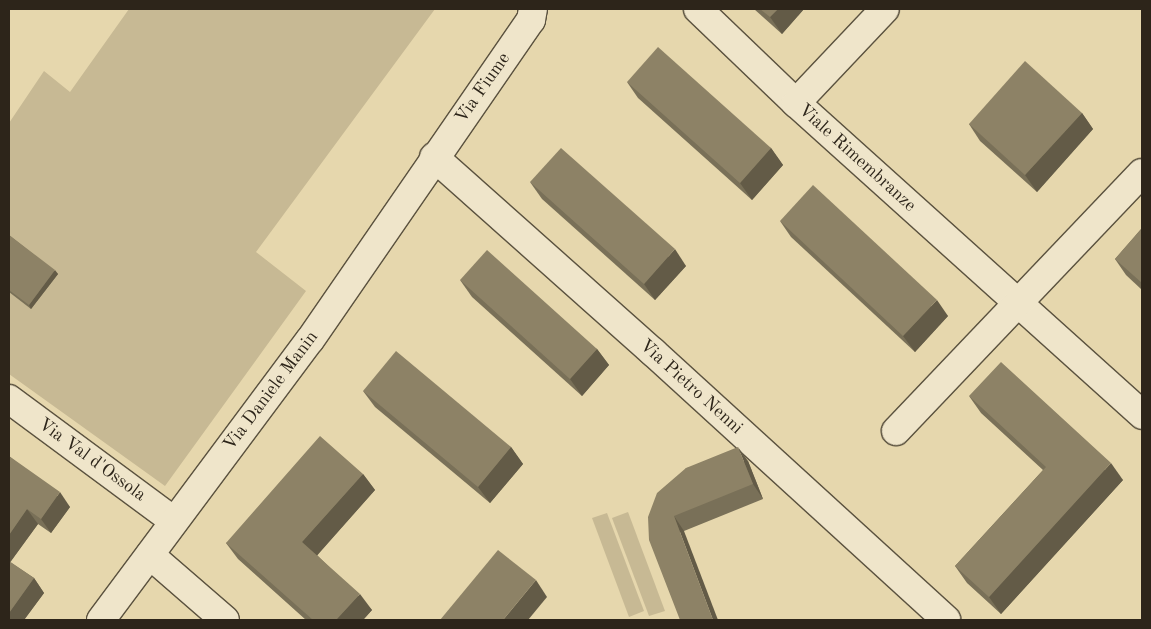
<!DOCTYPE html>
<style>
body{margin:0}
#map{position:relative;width:1151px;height:629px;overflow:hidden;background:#e6d7ad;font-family:"Old Standard TT",serif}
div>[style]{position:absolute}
.green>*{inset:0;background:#c7b994}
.roads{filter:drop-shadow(1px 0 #5b523f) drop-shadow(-1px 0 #5b523f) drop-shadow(0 1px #5b523f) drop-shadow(0 -1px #5b523f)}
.minor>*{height:28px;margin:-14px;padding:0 14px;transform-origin:14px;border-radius:14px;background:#efe5ca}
.wall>*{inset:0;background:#797058}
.shaded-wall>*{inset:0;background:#635b47}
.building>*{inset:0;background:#8d8266}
span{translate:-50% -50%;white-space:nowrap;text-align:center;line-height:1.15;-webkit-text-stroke:5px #efe5ca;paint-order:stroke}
.street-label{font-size:18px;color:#2d251a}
.frame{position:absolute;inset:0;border:10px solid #2d251a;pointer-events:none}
</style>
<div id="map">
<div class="green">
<div style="clip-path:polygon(129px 9px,435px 9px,256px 252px,306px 291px,165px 486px,9px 374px,9px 123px,44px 71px,70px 92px)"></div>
<div style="clip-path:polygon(628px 512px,665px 611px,649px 616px,612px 518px)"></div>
<div style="clip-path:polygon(607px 513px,644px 611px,629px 617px,592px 518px)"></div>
</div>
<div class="roads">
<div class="minor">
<div style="left:698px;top:9px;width:136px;rotate:43.8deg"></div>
<div style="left:796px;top:103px;width:466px;rotate:42deg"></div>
<div style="left:796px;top:103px;width:129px;rotate:-46.6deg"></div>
<div style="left:434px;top:157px;width:293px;rotate:41.7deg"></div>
<div style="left:653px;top:352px;width:397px;rotate:42.4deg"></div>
<div style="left:9px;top:399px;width:205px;rotate:36.5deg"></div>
<div style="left:896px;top:431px;width:356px;rotate:-46.4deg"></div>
<div style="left:150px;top:555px;width:99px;rotate:40.9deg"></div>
<div style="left:101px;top:620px;width:349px;rotate:-53.3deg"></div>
<div style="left:310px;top:340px;width:389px;rotate:-55.4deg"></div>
<div style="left:531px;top:20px;width:11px;rotate:-80deg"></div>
</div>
</div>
<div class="wall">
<div style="clip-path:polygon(754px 9px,804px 9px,782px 34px)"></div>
<div style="clip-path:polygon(627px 82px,771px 148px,783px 165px,752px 200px,638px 98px)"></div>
<div style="clip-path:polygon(1082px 113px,1093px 129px,1037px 192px,980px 141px,969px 124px)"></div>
<div style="clip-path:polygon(530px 182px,686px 266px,655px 300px,542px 199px)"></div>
<div style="clip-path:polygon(780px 221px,948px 316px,915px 352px,791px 237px)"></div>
<div style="clip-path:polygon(1142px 228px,1142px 290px,1126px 275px,1115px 259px)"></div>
<div style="clip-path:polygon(9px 235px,58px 274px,31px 309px,9px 292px)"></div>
<div style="clip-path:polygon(460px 280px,597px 349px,609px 365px,582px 396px,472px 297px)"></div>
<div style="clip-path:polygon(363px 391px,511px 447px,523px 464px,490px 503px,375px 407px)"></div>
<div style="clip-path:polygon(969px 396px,1123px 480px,1001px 614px,967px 583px,955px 566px,1043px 470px,981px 413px)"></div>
<div style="clip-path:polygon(9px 456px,70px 507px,51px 533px,38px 524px,10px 562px,34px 578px,44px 593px,24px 620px,9px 620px)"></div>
<div style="clip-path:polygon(748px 461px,763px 499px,684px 531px,649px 540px,686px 468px)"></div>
<div style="clip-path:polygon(363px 474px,375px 490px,317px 555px,372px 610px,363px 620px,306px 620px,238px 559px,226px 543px)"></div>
</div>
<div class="shaded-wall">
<div style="clip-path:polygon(778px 9px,804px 9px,782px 34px,770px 17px)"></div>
<div style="clip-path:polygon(1082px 113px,1093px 129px,1037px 192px,1025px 175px)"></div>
<div style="clip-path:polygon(771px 148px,783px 165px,752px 200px,740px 183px)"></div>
<div style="clip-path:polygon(675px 249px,686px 266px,655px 300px,644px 284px)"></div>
<div style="clip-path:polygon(55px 270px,58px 274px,31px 309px,29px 305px)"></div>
<div style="clip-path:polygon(937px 300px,948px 316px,915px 352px,903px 336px)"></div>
<div style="clip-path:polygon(597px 349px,609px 365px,582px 396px,570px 379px)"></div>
<div style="clip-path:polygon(511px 447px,523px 464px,490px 503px,478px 487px)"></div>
<div style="clip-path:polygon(738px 447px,748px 461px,763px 499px,753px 484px)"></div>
<div style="clip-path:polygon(1111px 463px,1123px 480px,1001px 614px,989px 597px)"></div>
<div style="clip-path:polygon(363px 474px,375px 490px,314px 559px,302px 542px)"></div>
<div style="clip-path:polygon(60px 492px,70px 507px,51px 533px,41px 519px)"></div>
<div style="clip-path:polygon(27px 509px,38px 524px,9px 564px,9px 535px)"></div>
<div style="clip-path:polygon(674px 516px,684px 531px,718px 620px,713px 620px)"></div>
<div style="clip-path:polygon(34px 578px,44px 593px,24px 620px,9px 620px,9px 613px)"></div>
<div style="clip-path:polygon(536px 580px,547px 597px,528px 620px,503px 620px)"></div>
<div style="clip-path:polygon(360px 594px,372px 610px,363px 620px,336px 620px)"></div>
</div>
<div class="building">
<div style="clip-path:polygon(760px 9px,778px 9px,770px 17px)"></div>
<div style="clip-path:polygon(658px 47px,771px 148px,740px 183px,627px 82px)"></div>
<div style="clip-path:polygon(1025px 61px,1082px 113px,1025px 175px,969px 124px)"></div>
<div style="clip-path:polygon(561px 148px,675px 249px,644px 284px,530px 182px)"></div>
<div style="clip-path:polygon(813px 185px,937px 300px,903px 336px,780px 221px)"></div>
<div style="clip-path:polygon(1142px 228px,1142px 283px,1115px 259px)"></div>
<div style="clip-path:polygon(9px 235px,55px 270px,29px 305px,9px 290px)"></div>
<div style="clip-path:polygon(487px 250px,597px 349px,570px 379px,460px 280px)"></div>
<div style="clip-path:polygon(396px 351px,511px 447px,478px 487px,363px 391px)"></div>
<div style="clip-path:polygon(1001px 362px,1111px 463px,989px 597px,955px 566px,1046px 467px,969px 396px)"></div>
<div style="clip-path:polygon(320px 436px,363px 474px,302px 542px,360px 594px,336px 620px,313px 620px,226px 543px)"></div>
<div style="clip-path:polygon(738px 447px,753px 484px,674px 516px,713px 620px,680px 620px,649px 540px,648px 517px,657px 493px,686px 468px)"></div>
<div style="clip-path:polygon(9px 456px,60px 492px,41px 519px,27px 509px,9px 535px)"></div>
<div style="clip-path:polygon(498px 550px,536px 580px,503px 620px,440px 620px)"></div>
<div style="clip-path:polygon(9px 561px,34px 578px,9px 613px)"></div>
</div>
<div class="street-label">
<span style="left:483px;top:88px;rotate:-55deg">Via Fiume</span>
<span style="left:857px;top:158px;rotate:42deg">Viale Rimembranze</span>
<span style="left:691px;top:387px;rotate:42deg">Via Pietro Nenni</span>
<span style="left:271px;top:391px;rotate:-53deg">Via Daniele Manin</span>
<span style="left:92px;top:460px;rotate:36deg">Via Val d'Ossola</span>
</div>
<div class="frame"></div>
</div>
